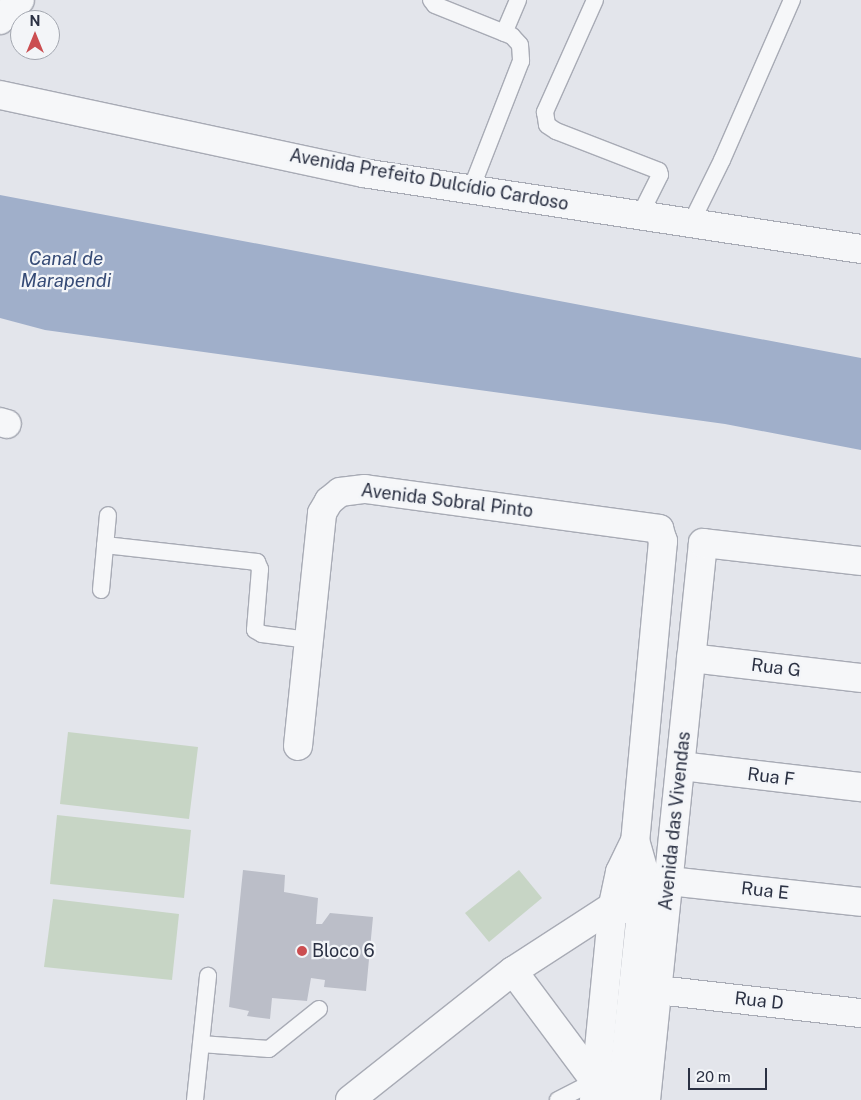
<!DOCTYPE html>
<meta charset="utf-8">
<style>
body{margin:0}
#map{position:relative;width:861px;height:1100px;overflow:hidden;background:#e3e5eb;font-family:"Public Sans",sans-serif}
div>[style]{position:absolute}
.green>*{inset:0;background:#c7d5c5}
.water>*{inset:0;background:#a0afca}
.building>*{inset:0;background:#bbbec8}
.roads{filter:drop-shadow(1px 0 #a8abb5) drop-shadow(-1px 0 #a8abb5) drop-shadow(0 1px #a8abb5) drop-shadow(0 -1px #a8abb5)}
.service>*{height:16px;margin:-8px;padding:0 8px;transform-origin:8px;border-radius:8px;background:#f6f7f9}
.minor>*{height:28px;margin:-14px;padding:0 14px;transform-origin:14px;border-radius:14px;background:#f6f7f9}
.tertiary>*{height:28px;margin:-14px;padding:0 14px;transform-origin:14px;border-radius:14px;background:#f6f7f9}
.dots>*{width:14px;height:14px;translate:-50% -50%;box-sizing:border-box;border:2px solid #f3f5f8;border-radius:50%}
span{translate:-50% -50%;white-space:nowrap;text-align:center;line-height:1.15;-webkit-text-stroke:4.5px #f3f5f8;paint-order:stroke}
.street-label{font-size:18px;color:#2b3143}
.poi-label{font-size:18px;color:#2b3143}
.left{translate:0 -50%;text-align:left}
.water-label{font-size:19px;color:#364b76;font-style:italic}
.north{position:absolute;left:10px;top:10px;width:50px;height:50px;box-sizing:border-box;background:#f3f5f8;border:1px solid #a3a7b0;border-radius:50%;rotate:0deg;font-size:14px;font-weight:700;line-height:20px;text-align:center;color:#2b3143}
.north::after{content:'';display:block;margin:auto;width:18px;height:22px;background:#cb4e51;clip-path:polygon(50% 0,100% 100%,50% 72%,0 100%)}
.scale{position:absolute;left:688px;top:1068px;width:79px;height:22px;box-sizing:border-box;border:2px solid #2b3143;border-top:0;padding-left:6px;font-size:15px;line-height:18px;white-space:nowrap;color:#2b3143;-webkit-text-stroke:4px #f3f5f8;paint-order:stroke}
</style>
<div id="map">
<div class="green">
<div style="clip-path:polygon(68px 732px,198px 747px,189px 819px,60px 804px)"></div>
<div style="clip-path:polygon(57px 815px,191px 830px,184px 898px,50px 884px)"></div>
<div style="clip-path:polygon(519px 870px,542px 898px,489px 942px,465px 913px)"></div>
<div style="clip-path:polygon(53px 899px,179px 914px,172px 980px,44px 967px)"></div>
</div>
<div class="water">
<div style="clip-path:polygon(0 195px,861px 358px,861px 450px,725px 424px,45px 330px,0 318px)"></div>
</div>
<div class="building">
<div style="clip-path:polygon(243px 870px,285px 875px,284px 892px,318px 898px,316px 924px,322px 924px,330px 913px,373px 917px,366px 991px,324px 987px,325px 980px,311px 978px,307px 1001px,272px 998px,270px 1019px,247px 1016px,249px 1011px,229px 1007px)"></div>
</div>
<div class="roads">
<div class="service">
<div style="left:431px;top:0;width:6px;rotate:51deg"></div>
<div style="left:435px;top:5px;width:83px;rotate:21.9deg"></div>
<div style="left:512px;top:36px;width:12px;rotate:48deg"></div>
<div style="left:520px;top:45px;width:16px;rotate:86deg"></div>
<div style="left:521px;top:61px;width:137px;rotate:111.3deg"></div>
<div style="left:595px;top:0;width:123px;rotate:114.1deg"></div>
<div style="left:545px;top:112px;width:13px;rotate:81deg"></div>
<div style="left:547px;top:125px;width:11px;rotate:34deg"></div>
<div style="left:556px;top:131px;width:110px;rotate:21.2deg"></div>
<div style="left:659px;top:171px;width:4px;rotate:76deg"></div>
<div style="left:660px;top:175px;width:45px;rotate:116.6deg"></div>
<div style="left:504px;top:33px;width:36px;rotate:-67deg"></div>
<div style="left:691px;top:223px;width:70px;rotate:-63.8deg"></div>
<div style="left:722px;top:160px;width:175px;rotate:-66.4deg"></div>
<div style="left:105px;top:545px;width:153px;rotate:6.4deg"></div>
<div style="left:257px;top:562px;width:8px;rotate:67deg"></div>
<div style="left:260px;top:569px;width:61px;rotate:94.7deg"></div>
<div style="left:255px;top:630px;width:8px;rotate:30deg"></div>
<div style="left:262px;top:634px;width:47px;rotate:7.3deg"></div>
<div style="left:101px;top:590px;width:75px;rotate:-84.7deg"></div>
<div style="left:201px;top:1044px;width:68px;rotate:4.2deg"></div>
<div style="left:269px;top:1049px;width:64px;rotate:-38.7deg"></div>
<div style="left:195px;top:1100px;width:125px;rotate:-84deg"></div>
<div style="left:558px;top:1100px;width:42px;rotate:-27.2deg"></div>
</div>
<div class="minor">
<div style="left:0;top:20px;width:28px;rotate:-45deg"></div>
<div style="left:0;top:422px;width:7px;rotate:16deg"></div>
<div style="left:691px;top:658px;width:171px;rotate:6.7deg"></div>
<div style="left:298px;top:746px;width:234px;rotate:-84.1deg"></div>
<div style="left:322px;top:513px;width:14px;rotate:-60deg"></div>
<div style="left:329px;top:501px;width:14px;rotate:-39deg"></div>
<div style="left:340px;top:492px;width:25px;rotate:-7deg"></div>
<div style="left:365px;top:489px;width:297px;rotate:7.7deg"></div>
<div style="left:659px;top:529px;width:13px;rotate:72deg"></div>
<div style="left:663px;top:541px;width:301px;rotate:95.3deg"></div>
<div style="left:635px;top:841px;width:34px;rotate:116deg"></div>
<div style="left:620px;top:872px;width:35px;rotate:102deg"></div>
<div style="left:613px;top:906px;width:195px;rotate:95.6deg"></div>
<div style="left:681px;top:766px;width:181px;rotate:6.7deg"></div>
<div style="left:669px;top:881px;width:193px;rotate:6.2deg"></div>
<div style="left:513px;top:971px;width:137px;rotate:53.3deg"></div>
<div style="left:658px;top:990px;width:204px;rotate:6.5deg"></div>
<div style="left:350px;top:1100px;width:208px;rotate:-38.4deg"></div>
<div style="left:513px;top:971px;width:119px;rotate:-33deg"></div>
<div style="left:613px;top:906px;width:29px;rotate:12deg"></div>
<div style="left:621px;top:1100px;width:226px;rotate:-83.9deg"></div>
<div style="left:645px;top:875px;width:35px;rotate:-106deg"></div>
<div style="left:646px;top:1100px;width:560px;rotate:-84.16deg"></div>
<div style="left:703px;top:543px;width:159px;rotate:6.5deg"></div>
</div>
<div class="tertiary">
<div style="left:0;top:95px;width:371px;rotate:12.1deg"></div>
<div style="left:363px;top:173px;width:504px;rotate:8.68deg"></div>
</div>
</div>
<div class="dots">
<div style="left:302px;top:951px;background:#cb4e51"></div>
</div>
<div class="street-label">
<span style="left:429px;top:180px;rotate:10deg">Avenida Prefeito Dulcídio Cardoso</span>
<span style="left:447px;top:501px;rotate:7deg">Avenida Sobral Pinto</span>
<span style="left:776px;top:668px;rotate:7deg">Rua G</span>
<span style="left:771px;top:777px;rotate:7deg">Rua F</span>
<span style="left:675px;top:821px;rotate:-84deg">Avenida das Vivendas</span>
<span style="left:765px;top:891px;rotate:6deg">Rua E</span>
<span style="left:759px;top:1001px;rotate:6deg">Rua D</span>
</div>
<div class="poi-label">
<span class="left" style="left:312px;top:951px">Bloco 6</span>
</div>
<div class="water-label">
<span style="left:66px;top:270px">Canal de<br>Marapendi</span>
</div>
<div class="north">N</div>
<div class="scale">20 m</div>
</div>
